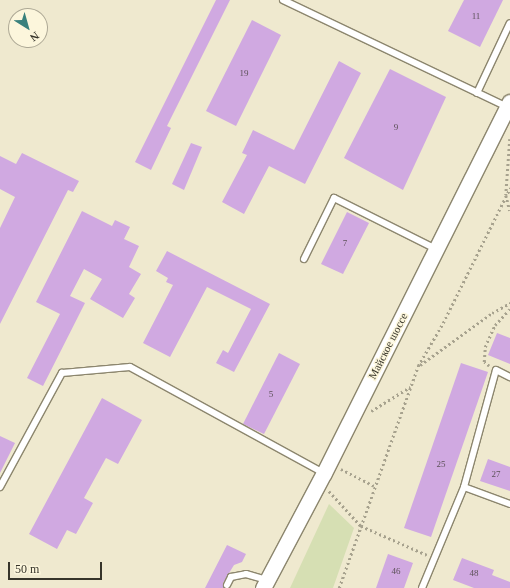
<!DOCTYPE html>
<meta charset="utf-8">
<style>
body{margin:0}
#map{position:relative;width:510px;height:588px;overflow:hidden;background:#efe9cf;font-family:"Times New Roman",serif}
div>[style]{position:absolute}
.green>*{inset:0;background:#d6dfb3}
.building>*{inset:0;background:#d0a9e1}
.path>*{height:2.5px;margin-top:-1.25px;transform-origin:0;background:repeating-linear-gradient(90deg,#a7a28e 0 2px,transparent 0 5px)}
.roads{filter:drop-shadow(1px 0 #8c866e) drop-shadow(-1px 0 #8c866e) drop-shadow(0 1px #8c866e) drop-shadow(0 -1px #8c866e)}
.service>*{height:6px;margin:-3px;padding:0 3px;transform-origin:3px;border-radius:3px;background:#fff}
.tertiary>*{height:15px;margin:-7.5px;padding:0 7.5px;transform-origin:7.5px;border-radius:7.5px;background:#fff}
span{translate:-50% -50%;white-space:nowrap;text-align:center;line-height:1.15;-webkit-text-stroke:3px #fcf6dc;paint-order:stroke}
.number-label{font-size:9px;color:#5c5158}
.number-label span{-webkit-text-stroke-width:0}
.street-label{font-size:11px;color:#36342a}
.north{position:absolute;left:8px;top:8px;width:40px;height:40px;box-sizing:border-box;background:#fcf6dc;border:1px solid #ada895;border-radius:50%;rotate:143deg;font-size:11px;font-weight:700;line-height:16px;text-align:center;color:#36342a}
.north::after{content:'';display:block;margin:auto;width:14px;height:18px;background:#39817c;clip-path:polygon(50% 0,100% 100%,50% 72%,0 100%)}
.scale{position:absolute;left:8px;top:562px;width:94px;height:18px;box-sizing:border-box;border:2px solid #36342a;border-top:0;padding-left:5px;font-size:12px;line-height:14px;white-space:nowrap;color:#36342a;-webkit-text-stroke:3px #fcf6dc;paint-order:stroke}
</style>
<div id="map">
<div class="green">
<div style="clip-path:polygon(329px 504px,354px 528px,333px 588px,290px 588px)"></div>
</div>
<div class="building">
<div style="clip-path:polygon(216px 0,230px 0,167px 126px,171px 128px,151px 170px,135px 162px)"></div>
<div style="clip-path:polygon(464px 0,503px 0,480px 47px,448px 31px)"></div>
<div style="clip-path:polygon(252px 20px,281px 35px,236px 126px,206px 111px)"></div>
<div style="clip-path:polygon(339px 61px,361px 73px,305px 184px,269px 166px,244px 214px,222px 202px,247px 155px,242px 153px,253px 130px,294px 150px)"></div>
<div style="clip-path:polygon(390px 69px,446px 97px,403px 190px,344px 158px)"></div>
<div style="clip-path:polygon(191px 143px,202px 147px,184px 190px,172px 184px)"></div>
<div style="clip-path:polygon(22px 153px,79px 181px,73px 192px,68px 190px,0 324px,0 228px,15px 197px,0 189px,0 156px,16px 164px)"></div>
<div style="clip-path:polygon(82px 211px,112px 226px,115px 220px,130px 227px,124px 239px,139px 246px,129px 267px,141px 274px,129px 294px,135px 298px,123px 318px,90px 299px,102px 279px,84px 269px,70px 296px,85px 303px,43px 386px,27px 378px,60px 314px,36px 302px)"></div>
<div style="clip-path:polygon(347px 212px,369px 223px,343px 274px,321px 264px)"></div>
<div style="clip-path:polygon(167px 251px,270px 304px,234px 372px,216px 363px,223px 350px,228px 353px,251px 309px,207px 287px,170px 357px,143px 343px,173px 285px,166px 282px,168px 278px,156px 271px)"></div>
<div style="clip-path:polygon(497px 333px,510px 338px,510px 364px,488px 355px)"></div>
<div style="clip-path:polygon(279px 353px,300px 364px,264px 434px,243px 424px)"></div>
<div style="clip-path:polygon(461px 363px,488px 372px,431px 537px,404px 528px)"></div>
<div style="clip-path:polygon(102px 398px,142px 420px,118px 464px,106px 458px,84px 498px,93px 503px,76px 534px,67px 530px,57px 549px,29px 534px)"></div>
<div style="clip-path:polygon(0 436px,15px 443px,0 473px)"></div>
<div style="clip-path:polygon(488px 459px,510px 467px,510px 491px,480px 481px)"></div>
<div style="clip-path:polygon(227px 545px,246px 554px,242px 562px,234px 565px,223px 583px,224px 588px,205px 588px)"></div>
<div style="clip-path:polygon(388px 554px,413px 563px,404px 588px,376px 588px)"></div>
<div style="clip-path:polygon(462px 558px,494px 570px,492px 575px,510px 582px,510px 588px,474px 588px,453px 580px)"></div>
</div>
<div class="path">
<div style="left:510px;top:139px;width:56px;rotate:94.1deg"></div>
<div style="left:506px;top:195px;width:16px;rotate:76deg"></div>
<div style="left:420px;top:365px;width:89px;rotate:-35.8deg"></div>
<div style="left:492px;top:313px;width:21px;rotate:-29deg"></div>
<div style="left:489px;top:366px;width:6px;rotate:-141deg"></div>
<div style="left:484px;top:362px;width:15px;rotate:-86deg"></div>
<div style="left:485px;top:347px;width:24px;rotate:-66deg"></div>
<div style="left:495px;top:325px;width:22px;rotate:-47deg"></div>
<div style="left:371px;top:411px;width:46px;rotate:-31.6deg"></div>
<div style="left:341px;top:469px;width:37px;rotate:27deg"></div>
<div style="left:329px;top:491px;width:47px;rotate:47.6deg"></div>
<div style="left:361px;top:526px;width:72px;rotate:23.7deg"></div>
<div style="left:339px;top:588px;width:236px;rotate:-70.4deg"></div>
<div style="left:418px;top:366px;width:50px;rotate:-59.8deg"></div>
<div style="left:443px;top:323px;width:151px;rotate:-63.6deg"></div>
</div>
<div class="roads">
<div class="service">
<div style="left:283px;top:0;width:248px;rotate:25.5deg"></div>
<div style="left:477px;top:93px;width:77px;rotate:-64.8deg"></div>
<div style="left:304px;top:259px;width:68px;rotate:-63.8deg"></div>
<div style="left:334px;top:198px;width:114px;rotate:26.6deg"></div>
<div style="left:0;top:487px;width:130px;rotate:-61.5deg"></div>
<div style="left:62px;top:373px;width:68px;rotate:-5deg"></div>
<div style="left:130px;top:367px;width:221px;rotate:28.7deg"></div>
<div style="left:464px;top:487px;width:49px;rotate:20.3deg"></div>
<div style="left:227px;top:585px;width:9px;rotate:-63deg"></div>
<div style="left:231px;top:577px;width:15px;rotate:-11deg"></div>
<div style="left:246px;top:574px;width:22px;rotate:16deg"></div>
<div style="left:422px;top:588px;width:109px;rotate:-67.4deg"></div>
<div style="left:464px;top:487px;width:121px;rotate:-74.7deg"></div>
<div style="left:496px;top:370px;width:16px;rotate:27deg"></div>
</div>
<div class="tertiary">
<div style="left:263px;top:588px;width:130px;rotate:-62.1deg"></div>
<div style="left:324px;top:473px;width:415px;rotate:-63.4deg"></div>
</div>
</div>
<div class="number-label">
<span style="left:476px;top:16px">11</span>
<span style="left:244px;top:73px">19</span>
<span style="left:396px;top:127px">9</span>
<span style="left:345px;top:243px">7</span>
<span style="left:271px;top:394px">5</span>
<span style="left:441px;top:464px">25</span>
<span style="left:496px;top:474px">27</span>
<span style="left:396px;top:571px">46</span>
<span style="left:474px;top:573px">48</span>
</div>
<div class="street-label">
<span style="left:388px;top:346px;rotate:-63deg">Майское шоссе</span>
</div>
<div class="north">N</div>
<div class="scale">50 m</div>
</div>
